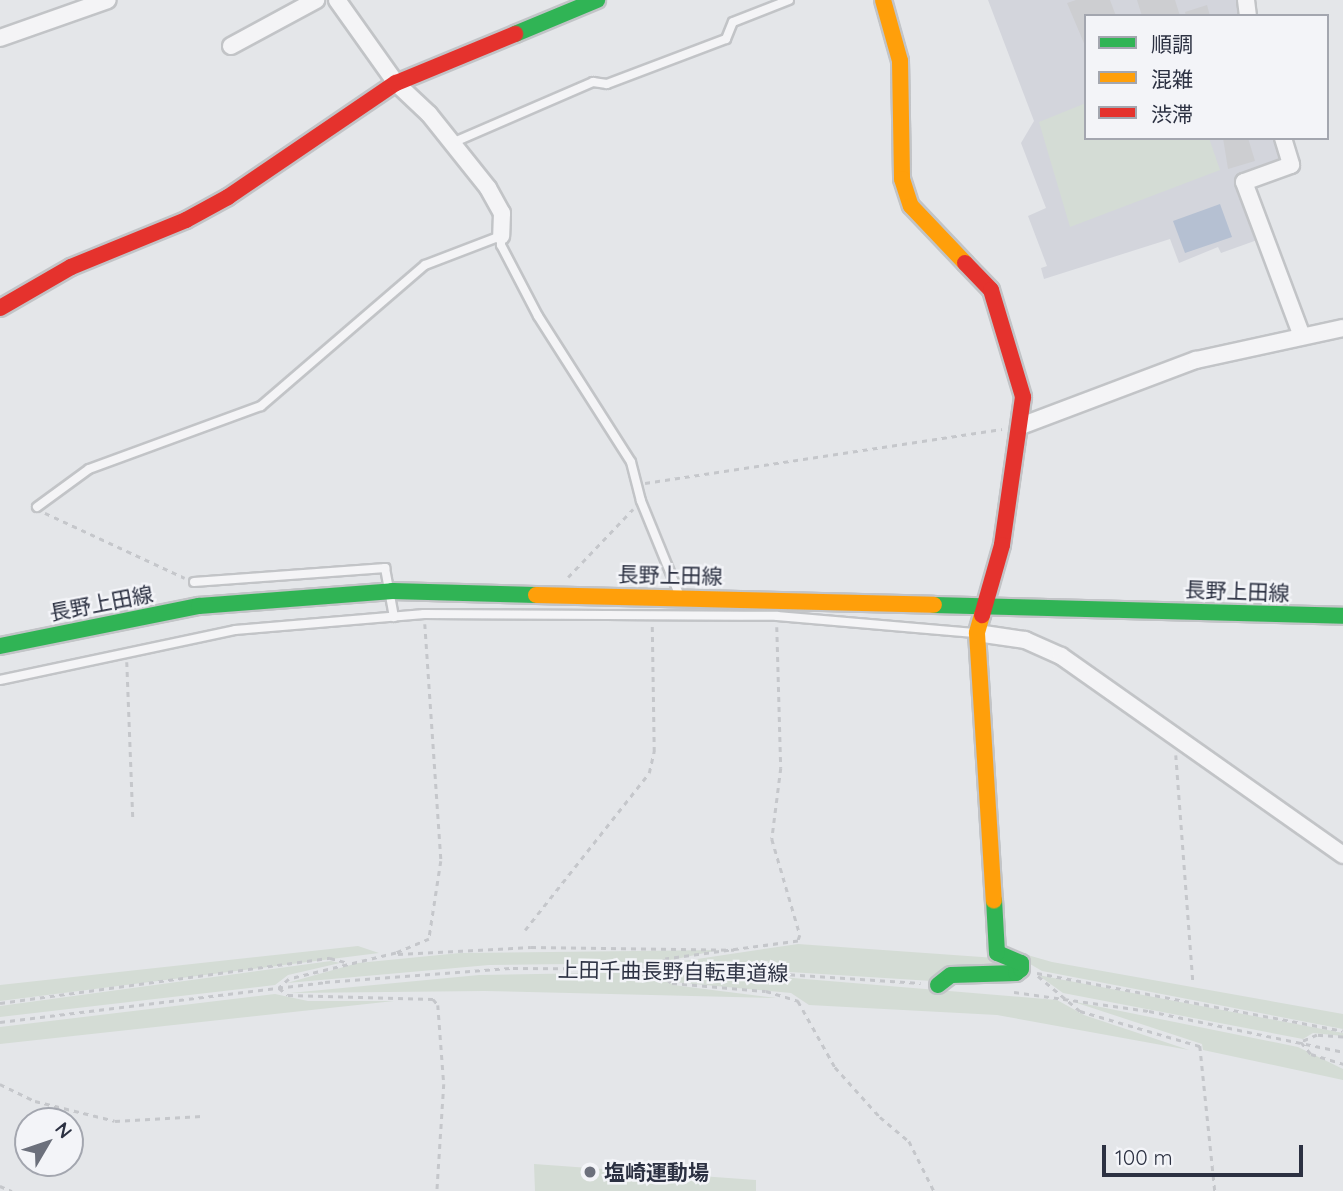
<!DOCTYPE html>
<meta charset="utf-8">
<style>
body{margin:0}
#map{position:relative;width:1343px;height:1191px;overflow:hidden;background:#e4e6e9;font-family:Quicksand,"Noto Sans JP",sans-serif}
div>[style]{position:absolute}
.built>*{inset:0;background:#d3d5dc}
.green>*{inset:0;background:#d4dcd5}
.water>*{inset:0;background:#b5c0d2}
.building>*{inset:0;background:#cdced1}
.path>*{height:2.5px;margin-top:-1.25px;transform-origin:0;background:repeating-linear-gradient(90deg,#c5c7cb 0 5px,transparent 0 10px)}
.roads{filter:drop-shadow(2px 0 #c2c4c7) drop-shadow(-2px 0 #c2c4c7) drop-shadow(0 2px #c2c4c7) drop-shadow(0 -2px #c2c4c7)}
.lane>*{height:8px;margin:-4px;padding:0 4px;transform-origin:4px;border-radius:4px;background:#f4f4f6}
.street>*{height:16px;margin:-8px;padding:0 8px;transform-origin:8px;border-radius:8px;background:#f4f4f6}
.fast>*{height:16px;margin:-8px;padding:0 8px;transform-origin:8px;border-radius:8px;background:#30b455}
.slow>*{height:16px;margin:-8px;padding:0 8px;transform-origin:8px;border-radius:8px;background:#ff9f0a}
.jam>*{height:16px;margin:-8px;padding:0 8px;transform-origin:8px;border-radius:8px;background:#e5322d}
.dots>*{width:19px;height:19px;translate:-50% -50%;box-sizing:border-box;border:4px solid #f3f4f8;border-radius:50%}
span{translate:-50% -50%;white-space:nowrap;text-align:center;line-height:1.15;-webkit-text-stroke:5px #f3f4f8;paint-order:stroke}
.street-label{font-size:21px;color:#2c3142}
.poi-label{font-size:21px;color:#2c3142;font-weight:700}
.left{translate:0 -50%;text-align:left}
.legend{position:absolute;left:1084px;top:14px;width:245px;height:126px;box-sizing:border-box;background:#f3f4f8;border:2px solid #a3a6af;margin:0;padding:9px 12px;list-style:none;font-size:21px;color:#2c3142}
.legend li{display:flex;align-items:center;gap:14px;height:35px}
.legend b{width:35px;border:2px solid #a3a6af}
.north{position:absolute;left:14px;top:1107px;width:70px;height:70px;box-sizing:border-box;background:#f3f4f8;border:2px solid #a3a6af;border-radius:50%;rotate:51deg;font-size:19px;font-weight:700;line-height:28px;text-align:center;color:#2c3142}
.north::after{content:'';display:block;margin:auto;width:24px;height:32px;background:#6c707c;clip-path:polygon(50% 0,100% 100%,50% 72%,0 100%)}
.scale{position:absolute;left:1102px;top:1145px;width:201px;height:32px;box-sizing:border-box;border:4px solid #2c3142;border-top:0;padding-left:9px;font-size:21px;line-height:24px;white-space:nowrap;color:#2c3142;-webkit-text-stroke:5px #f3f4f8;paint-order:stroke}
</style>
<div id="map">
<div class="built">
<div style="clip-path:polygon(988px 0,1240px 0,1243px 16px,1086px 16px,1086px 138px,1278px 138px,1286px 161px,1239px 180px,1260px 239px,1221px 253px,1218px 247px,1179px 263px,1170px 239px,1044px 279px,1041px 268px,1047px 266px,1028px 216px,1046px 208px,1021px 143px,1034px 121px)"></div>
</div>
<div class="green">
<div style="clip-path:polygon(1086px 103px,1086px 138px,1209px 138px,1220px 170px,1070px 227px,1039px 122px)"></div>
<div style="clip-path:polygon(798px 944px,996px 958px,1016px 964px,932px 981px,664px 964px)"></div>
<div style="clip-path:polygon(358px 946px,379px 953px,0 1001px,0 985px)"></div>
<div style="clip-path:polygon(1003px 948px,1052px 962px,1343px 1014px,1343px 1029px,1042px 971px)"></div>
<div style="clip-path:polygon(719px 950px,657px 963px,489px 965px,287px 983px,358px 963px,460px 953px)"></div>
<div style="clip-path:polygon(331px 961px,340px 963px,288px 975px,275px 985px,0 1017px,0 1006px)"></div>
<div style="clip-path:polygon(655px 972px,673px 985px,777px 998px,485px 991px,290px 993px,479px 975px)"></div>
<div style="clip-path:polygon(665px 974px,781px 977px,1057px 1000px,1084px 1015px,1189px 1050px,997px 1015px,809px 1005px,791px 993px,673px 982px)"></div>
<div style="clip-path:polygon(1038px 975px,1343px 1033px,1343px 1036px,1313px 1033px,1303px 1039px,1063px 993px)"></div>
<div style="clip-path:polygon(275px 994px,308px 1001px,394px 1001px,0 1044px,0 1027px)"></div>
<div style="clip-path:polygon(1071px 1001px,1298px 1047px,1343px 1069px,1343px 1080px,1203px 1050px,1202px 1044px)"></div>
<div style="clip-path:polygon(534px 1164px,756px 1180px,756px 1191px,535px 1191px)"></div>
</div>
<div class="water">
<div style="clip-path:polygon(1220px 204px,1232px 237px,1185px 253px,1173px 221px)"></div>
</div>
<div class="building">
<div style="clip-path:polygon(1076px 0,1110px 0,1116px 16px,1086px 16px,1086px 48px,1067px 3px)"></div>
<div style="clip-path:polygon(1137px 0,1175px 0,1180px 16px,1142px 16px)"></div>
<div style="clip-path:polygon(1207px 5px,1210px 16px,1186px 16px,1185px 12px)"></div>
<div style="clip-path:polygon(1223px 138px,1248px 138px,1255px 161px,1228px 169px)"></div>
</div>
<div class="path">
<div style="left:645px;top:483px;width:361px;rotate:-8.6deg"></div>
<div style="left:45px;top:513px;width:154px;rotate:24.9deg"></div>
<div style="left:568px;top:577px;width:94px;rotate:-46.3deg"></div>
<div style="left:425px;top:624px;width:238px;rotate:86.1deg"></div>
<div style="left:441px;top:861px;width:79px;rotate:98.7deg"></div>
<div style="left:429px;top:939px;width:36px;rotate:157deg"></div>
<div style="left:396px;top:953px;width:110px;rotate:166.3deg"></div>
<div style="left:289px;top:979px;width:13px;rotate:138deg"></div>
<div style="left:279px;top:988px;width:11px;rotate:38deg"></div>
<div style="left:288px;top:995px;width:145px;rotate:1.6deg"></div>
<div style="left:433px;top:999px;width:8px;rotate:50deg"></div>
<div style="left:438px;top:1005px;width:79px;rotate:85.7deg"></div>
<div style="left:444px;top:1084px;width:107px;rotate:93.7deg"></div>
<div style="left:777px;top:627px;width:141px;rotate:88.4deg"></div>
<div style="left:781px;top:768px;width:72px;rotate:97.2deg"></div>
<div style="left:772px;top:839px;width:100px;rotate:73.7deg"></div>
<div style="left:800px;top:935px;width:6px;rotate:108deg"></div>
<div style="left:798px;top:941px;width:134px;rotate:172.3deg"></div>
<div style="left:665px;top:959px;width:15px;rotate:113deg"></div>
<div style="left:659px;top:973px;width:16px;rotate:38deg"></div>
<div style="left:672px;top:983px;width:94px;rotate:4.9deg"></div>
<div style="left:766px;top:991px;width:34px;rotate:17deg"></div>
<div style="left:798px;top:1001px;width:76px;rotate:60.7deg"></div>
<div style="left:835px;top:1067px;width:67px;rotate:48deg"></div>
<div style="left:880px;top:1117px;width:38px;rotate:40deg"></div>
<div style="left:909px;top:1141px;width:56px;rotate:63.4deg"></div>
<div style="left:127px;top:662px;width:155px;rotate:87.8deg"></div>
<div style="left:1176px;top:755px;width:228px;rotate:85.7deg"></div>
<div style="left:525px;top:930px;width:200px;rotate:-51.7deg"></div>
<div style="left:649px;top:773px;width:22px;rotate:-77deg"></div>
<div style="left:654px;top:752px;width:128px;rotate:-90.9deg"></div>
<div style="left:398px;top:954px;width:133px;rotate:-3deg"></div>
<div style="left:531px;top:947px;width:203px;rotate:0.8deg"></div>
<div style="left:1037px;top:973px;width:311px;rotate:10.7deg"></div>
<div style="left:1038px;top:976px;width:55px;rotate:39.8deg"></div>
<div style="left:1080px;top:1011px;width:125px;rotate:16.3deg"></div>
<div style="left:1200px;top:1046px;width:146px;rotate:84.1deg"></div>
<div style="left:1014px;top:992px;width:136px;rotate:8deg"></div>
<div style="left:1149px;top:1011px;width:198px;rotate:11.9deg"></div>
<div style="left:0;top:1003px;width:333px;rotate:-7.8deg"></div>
<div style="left:330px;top:958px;width:16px;rotate:15deg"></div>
<div style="left:0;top:1022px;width:327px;rotate:-7deg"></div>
<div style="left:325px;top:982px;width:189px;rotate:-4.3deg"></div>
<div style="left:513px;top:968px;width:197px;rotate:0.3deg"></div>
<div style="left:710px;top:969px;width:211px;rotate:3.8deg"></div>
<div style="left:1343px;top:1037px;width:26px;rotate:-176deg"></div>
<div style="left:1317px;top:1035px;width:17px;rotate:156deg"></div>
<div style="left:1301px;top:1042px;width:16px;rotate:50deg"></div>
<div style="left:1311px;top:1054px;width:34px;rotate:17deg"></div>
<div style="left:0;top:1084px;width:39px;rotate:26deg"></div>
<div style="left:35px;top:1101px;width:82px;rotate:14deg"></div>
<div style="left:115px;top:1121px;width:87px;rotate:-3.3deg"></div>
<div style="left:0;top:1186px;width:13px;rotate:23deg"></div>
</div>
<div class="roads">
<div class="lane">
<div style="left:452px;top:143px;width:154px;rotate:-23.4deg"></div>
<div style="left:593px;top:82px;width:14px;rotate:8deg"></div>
<div style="left:607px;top:84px;width:127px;rotate:-20.7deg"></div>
<div style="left:726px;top:39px;width:18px;rotate:-68deg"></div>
<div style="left:733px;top:22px;width:60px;rotate:-21.4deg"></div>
<div style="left:37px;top:507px;width:64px;rotate:-36.2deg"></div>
<div style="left:89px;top:469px;width:183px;rotate:-20.1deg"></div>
<div style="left:261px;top:406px;width:216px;rotate:-40.7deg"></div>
<div style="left:425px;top:265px;width:81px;rotate:-20.9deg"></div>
<div style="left:501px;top:236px;width:9px;rotate:90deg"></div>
<div style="left:501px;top:245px;width:80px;rotate:62.5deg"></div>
<div style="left:538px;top:316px;width:173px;rotate:57.5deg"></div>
<div style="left:631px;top:462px;width:40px;rotate:75.6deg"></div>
<div style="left:641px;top:501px;width:100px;rotate:67.8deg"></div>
<div style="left:194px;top:582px;width:192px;rotate:-4.2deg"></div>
<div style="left:385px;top:568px;width:50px;rotate:79.6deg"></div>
<div style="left:0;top:680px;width:240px;rotate:-12deg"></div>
<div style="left:235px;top:630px;width:190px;rotate:-4.8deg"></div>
<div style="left:424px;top:614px;width:353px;rotate:0.3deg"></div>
<div style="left:777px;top:616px;width:198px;rotate:4.9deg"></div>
</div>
<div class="street">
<div style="left:337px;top:0;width:102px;rotate:54.6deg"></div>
<div style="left:396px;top:83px;width:45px;rotate:43.2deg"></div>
<div style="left:429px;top:114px;width:95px;rotate:51.4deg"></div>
<div style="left:488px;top:188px;width:29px;rotate:61deg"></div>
<div style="left:502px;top:213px;width:23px;rotate:92deg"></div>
<div style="left:1246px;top:0;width:16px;rotate:83deg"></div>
<div style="left:0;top:38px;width:114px;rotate:-19.4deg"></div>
<div style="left:231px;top:46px;width:97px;rotate:-28.4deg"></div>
<div style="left:1283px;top:138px;width:28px;rotate:73deg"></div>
<div style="left:1291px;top:165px;width:50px;rotate:160.1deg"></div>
<div style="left:1244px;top:182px;width:162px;rotate:69.4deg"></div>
<div style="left:1021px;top:426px;width:187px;rotate:-20.7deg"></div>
<div style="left:1196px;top:360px;width:150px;rotate:-12.3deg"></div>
<div style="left:977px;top:633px;width:49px;rotate:8.3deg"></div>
<div style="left:1025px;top:640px;width:39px;rotate:24deg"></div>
<div style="left:1061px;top:656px;width:345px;rotate:35.2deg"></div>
</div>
<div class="fast">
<div style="left:515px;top:34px;width:89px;rotate:-22.5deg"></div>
<div style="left:934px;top:605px;width:409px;rotate:1.5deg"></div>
<div style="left:0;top:646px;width:203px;rotate:-11.4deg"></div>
<div style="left:199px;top:606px;width:194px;rotate:-4.4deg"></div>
<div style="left:392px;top:591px;width:144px;rotate:1.6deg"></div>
<div style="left:938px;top:985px;width:16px;rotate:-38deg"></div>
<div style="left:951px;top:975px;width:65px;rotate:-1.8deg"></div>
<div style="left:1016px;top:973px;width:6px;rotate:-39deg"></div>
<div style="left:1021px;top:969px;width:6px;rotate:-90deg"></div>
<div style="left:1021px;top:963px;width:26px;rotate:-157deg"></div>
<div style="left:997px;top:953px;width:53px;rotate:-93.2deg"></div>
</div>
<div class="slow">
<div style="left:883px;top:0;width:63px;rotate:74.4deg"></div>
<div style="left:900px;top:61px;width:118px;rotate:89deg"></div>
<div style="left:902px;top:179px;width:28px;rotate:72deg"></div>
<div style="left:911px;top:206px;width:79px;rotate:46.5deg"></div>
<div style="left:536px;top:595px;width:398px;rotate:1.4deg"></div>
<div style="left:982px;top:615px;width:19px;rotate:106deg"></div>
<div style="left:977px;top:633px;width:268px;rotate:86.4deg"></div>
</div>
<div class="jam">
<div style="left:965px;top:263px;width:37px;rotate:46deg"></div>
<div style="left:991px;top:290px;width:112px;rotate:73.3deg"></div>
<div style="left:1023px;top:397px;width:149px;rotate:98.1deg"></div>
<div style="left:1002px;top:545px;width:73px;rotate:105.9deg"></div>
<div style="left:0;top:308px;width:82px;rotate:-30deg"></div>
<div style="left:71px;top:267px;width:124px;rotate:-22.2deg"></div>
<div style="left:186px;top:220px;width:48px;rotate:-28.7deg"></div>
<div style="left:228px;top:197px;width:203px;rotate:-34.2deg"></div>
<div style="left:396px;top:83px;width:129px;rotate:-22.4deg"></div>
</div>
</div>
<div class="dots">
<div style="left:590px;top:1172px;background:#6c707c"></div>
</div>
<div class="street-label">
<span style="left:670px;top:575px;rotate:1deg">長野上田線</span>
<span style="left:1237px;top:591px;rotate:2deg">長野上田線</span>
<span style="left:101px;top:603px;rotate:-11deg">長野上田線</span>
<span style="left:673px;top:971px;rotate:1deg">上田千曲長野自転車道線</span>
</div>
<div class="poi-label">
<span class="left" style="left:604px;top:1172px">塩崎運動場</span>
</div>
<ul class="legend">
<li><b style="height:9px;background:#30b455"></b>順調</li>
<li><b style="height:9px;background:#ff9f0a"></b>混雑</li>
<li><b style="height:9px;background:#e5322d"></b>渋滞</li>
</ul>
<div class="north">N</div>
<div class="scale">100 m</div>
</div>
